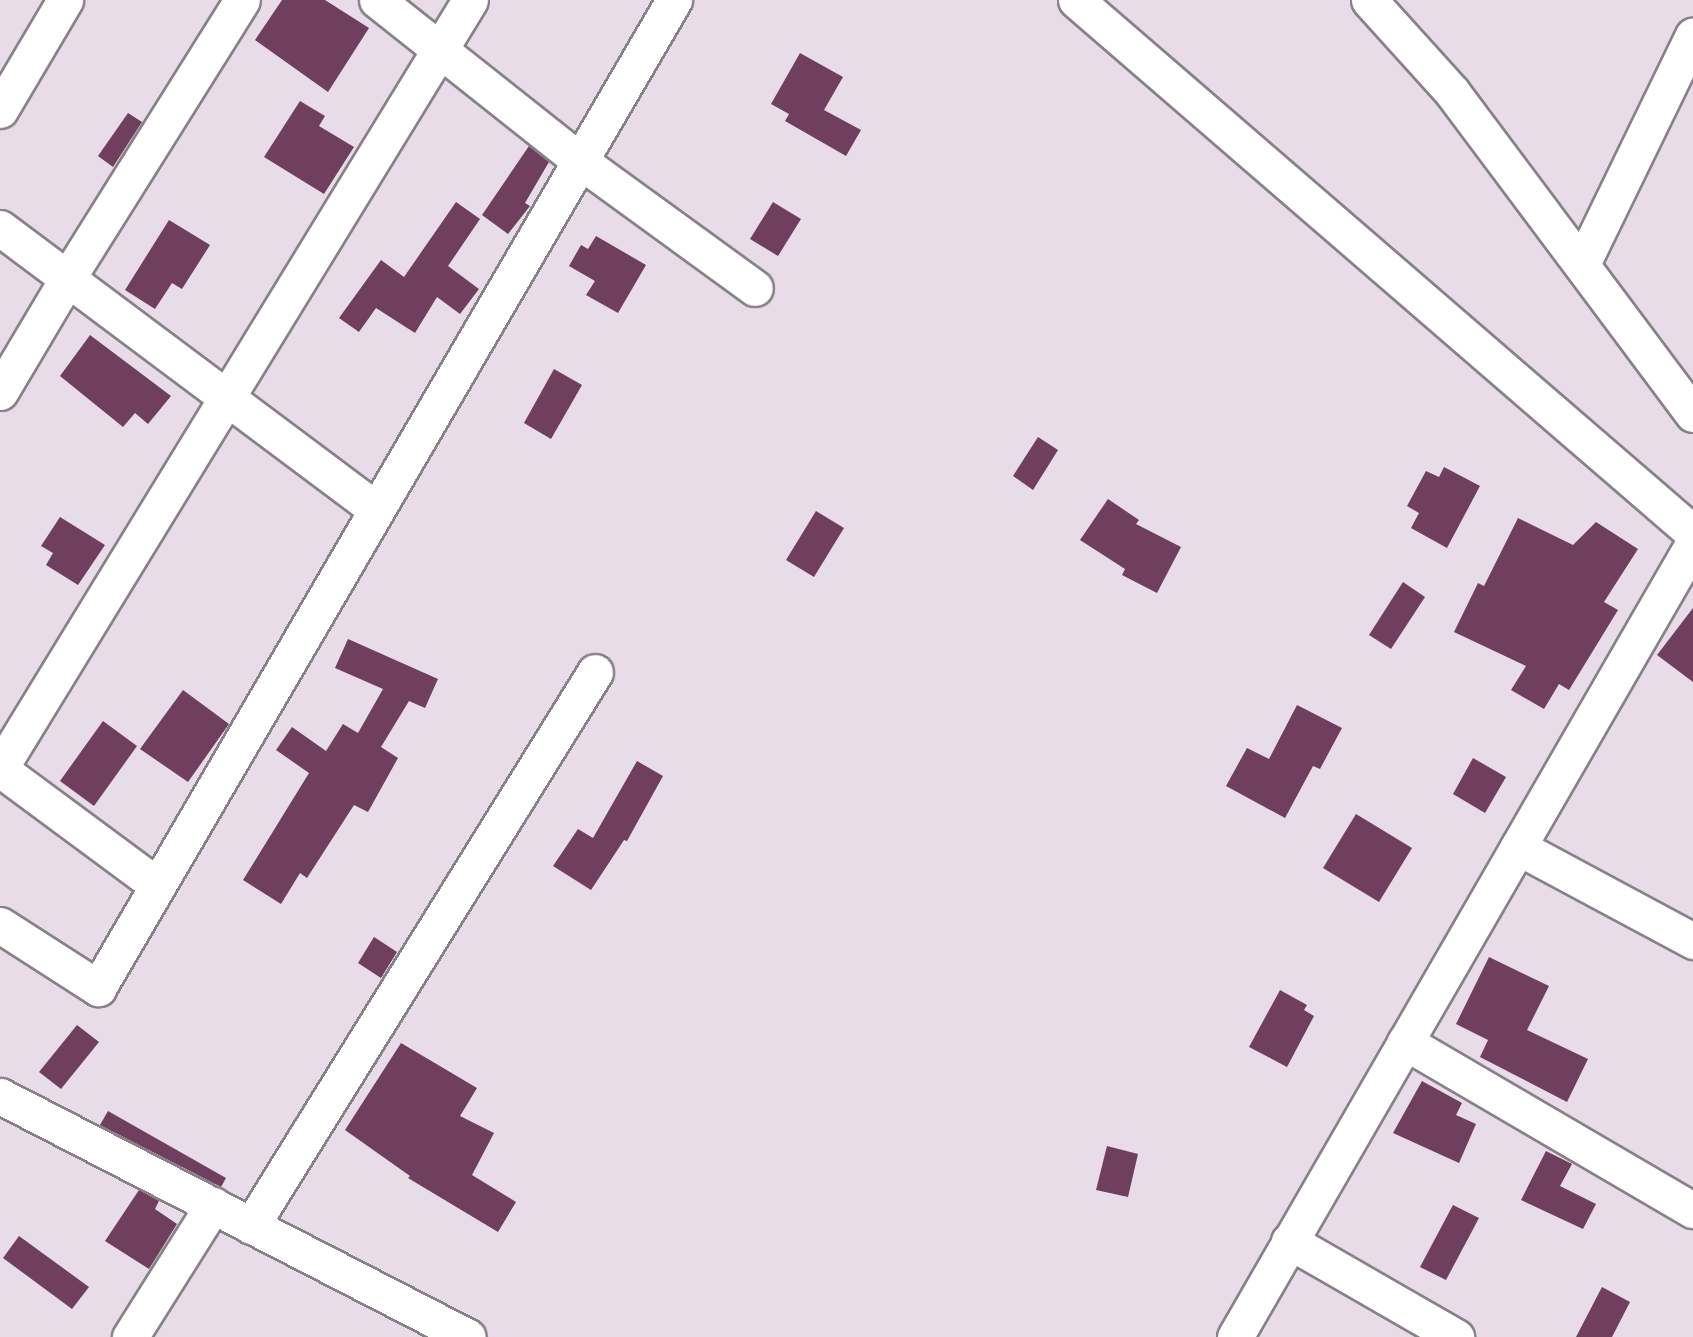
<!DOCTYPE html>
<style>
body{margin:0}
#map{position:relative;width:1693px;height:1337px;overflow:hidden;background:#e7dce8;font-family:Jost,sans-serif}
div>[style]{position:absolute}
.building>*{inset:0;background:#6f3f5d}
.roads{filter:drop-shadow(2px 0 #8a808b) drop-shadow(-2px 0 #8a808b) drop-shadow(0 2px #8a808b) drop-shadow(0 -2px #8a808b)}
.minor>*{height:35px;margin:-17.5px;padding:0 17.5px;transform-origin:17.5px;border-radius:17.5px;background:#fff}
span{translate:-50% -50%;white-space:nowrap;text-align:center;line-height:1.15;-webkit-text-stroke:7px #e7dce8;paint-order:stroke}
</style>
<div id="map">
<div class="building">
<div style="clip-path:polygon(282px 0,325px 0,369px 28px,328px 92px,255px 40px)"></div>
<div style="clip-path:polygon(800px 53px,843px 77px,824px 110px,861px 130px,846px 156px,785px 121px,789px 114px,771px 104px)"></div>
<div style="clip-path:polygon(300px 101px,325px 116px,319px 126px,354px 147px,324px 194px,264px 157px)"></div>
<div style="clip-path:polygon(128px 113px,142px 122px,113px 167px,98px 156px)"></div>
<div style="clip-path:polygon(529px 146px,549px 162px,525px 203px,530px 206px,508px 234px,482px 215px)"></div>
<div style="clip-path:polygon(456px 202px,480px 219px,448px 266px,479px 289px,460px 314px,437px 297px,415px 333px,376px 308px,359px 332px,339px 318px,381px 260px,404px 277px)"></div>
<div style="clip-path:polygon(773px 202px,801px 219px,778px 256px,750px 239px)"></div>
<div style="clip-path:polygon(169px 220px,210px 245px,182px 289px,172px 283px,155px 309px,125px 290px)"></div>
<div style="clip-path:polygon(596px 236px,646px 265px,618px 313px,586px 295px,595px 281px,569px 266px,581px 245px,588px 249px)"></div>
<div style="clip-path:polygon(90px 335px,171px 396px,148px 424px,135px 413px,123px 427px,60px 376px)"></div>
<div style="clip-path:polygon(554px 369px,582px 385px,551px 439px,524px 423px)"></div>
<div style="clip-path:polygon(1038px 437px,1058px 450px,1033px 490px,1013px 476px)"></div>
<div style="clip-path:polygon(1444px 467px,1480px 486px,1447px 548px,1411px 528px,1419px 513px,1407px 506px,1426px 471px,1439px 477px)"></div>
<div style="clip-path:polygon(1108px 499px,1139px 520px,1136px 524px,1181px 547px,1157px 593px,1122px 575px,1125px 569px,1080px 540px)"></div>
<div style="clip-path:polygon(816px 511px,844px 528px,814px 577px,786px 560px)"></div>
<div style="clip-path:polygon(60px 517px,105px 545px,78px 585px,46px 565px,53px 553px,41px 546px)"></div>
<div style="clip-path:polygon(1518px 518px,1573px 545px,1596px 522px,1638px 549px,1604px 602px,1618px 610px,1569px 690px,1559px 684px,1544px 709px,1511px 690px,1526px 666px,1454px 632px,1478px 583px,1484px 586px)"></div>
<div style="clip-path:polygon(1403px 582px,1425px 597px,1391px 649px,1369px 635px)"></div>
<div style="clip-path:polygon(1693px 608px,1693px 682px,1657px 655px)"></div>
<div style="clip-path:polygon(348px 639px,438px 679px,425px 708px,409px 701px,381px 747px,398px 758px,368px 812px,354px 805px,307px 878px,300px 873px,281px 904px,243px 880px,309px 773px,276px 750px,292px 727px,326px 751px,343px 724px,358px 733px,383px 689px,335px 668px)"></div>
<div style="clip-path:polygon(183px 690px,229px 724px,188px 782px,140px 749px)"></div>
<div style="clip-path:polygon(1297px 705px,1342px 728px,1320px 769px,1313px 766px,1285px 818px,1226px 786px,1247px 748px,1269px 759px)"></div>
<div style="clip-path:polygon(103px 721px,137px 746px,94px 806px,60px 781px)"></div>
<div style="clip-path:polygon(1473px 758px,1506px 777px,1485px 813px,1453px 794px)"></div>
<div style="clip-path:polygon(637px 761px,663px 776px,627px 841px,624px 840px,591px 890px,553px 866px,578px 829px,593px 838px)"></div>
<div style="clip-path:polygon(1356px 814px,1412px 848px,1379px 902px,1323px 868px)"></div>
<div style="clip-path:polygon(374px 937px,397px 952px,381px 978px,358px 963px)"></div>
<div style="clip-path:polygon(1489px 957px,1549px 986px,1527px 1030px,1588px 1059px,1567px 1102px,1480px 1057px,1488px 1040px,1456px 1024px)"></div>
<div style="clip-path:polygon(1280px 990px,1307px 1005px,1304px 1010px,1314px 1016px,1287px 1067px,1249px 1047px)"></div>
<div style="clip-path:polygon(77px 1025px,99px 1042px,61px 1089px,39px 1072px)"></div>
<div style="clip-path:polygon(401px 1043px,477px 1088px,460px 1116px,494px 1133px,472px 1175px,516px 1202px,498px 1232px,408px 1178px,410px 1176px,345px 1130px)"></div>
<div style="clip-path:polygon(1422px 1081px,1462px 1103px,1456px 1115px,1476px 1124px,1459px 1163px,1393px 1133px)"></div>
<div style="clip-path:polygon(108px 1111px,226px 1178px,221px 1187px,100px 1125px)"></div>
<div style="clip-path:polygon(1107px 1146px,1138px 1154px,1128px 1197px,1096px 1190px)"></div>
<div style="clip-path:polygon(1546px 1151px,1572px 1164px,1560px 1186px,1596px 1204px,1583px 1229px,1521px 1200px)"></div>
<div style="clip-path:polygon(139px 1190px,159px 1201px,155px 1209px,177px 1224px,149px 1269px,105px 1241px)"></div>
<div style="clip-path:polygon(1453px 1205px,1479px 1218px,1446px 1280px,1420px 1267px)"></div>
<div style="clip-path:polygon(19px 1236px,89px 1287px,72px 1309px,3px 1258px)"></div>
<div style="clip-path:polygon(1602px 1287px,1630px 1302px,1612px 1337px,1576px 1337px)"></div>
</div>
<div class="roads">
<div class="minor">
<div style="left:377px;top:0;width:259px;rotate:38.4deg"></div>
<div style="left:580px;top:161px;width:216px;rotate:36deg"></div>
<div style="left:1076px;top:0;width:815px;rotate:40.82deg"></div>
<div style="left:1369px;top:0;width:124px;rotate:47.9deg"></div>
<div style="left:1452px;top:92px;width:402px;rotate:53.2deg"></div>
<div style="left:0;top:110px;width:128px;rotate:-59.4deg"></div>
<div style="left:0;top:228px;width:469px;rotate:36.8deg"></div>
<div style="left:1582px;top:264px;width:254px;rotate:-64.1deg"></div>
<div style="left:0;top:392px;width:131px;rotate:-59.3deg"></div>
<div style="left:67px;top:279px;width:329px;rotate:-57.9deg"></div>
<div style="left:0;top:768px;width:900px;rotate:-58.53deg"></div>
<div style="left:0;top:769px;width:195px;rotate:36.5deg"></div>
<div style="left:1518px;top:847px;width:199px;rotate:28.2deg"></div>
<div style="left:0;top:925px;width:117px;rotate:32.7deg"></div>
<div style="left:98px;top:988px;width:1144px;rotate:-59.76deg"></div>
<div style="left:1405px;top:1042px;width:333px;rotate:30.3deg"></div>
<div style="left:0;top:1096px;width:526px;rotate:27.25deg"></div>
<div style="left:251px;top:1226px;width:652px;rotate:-58.16deg"></div>
<div style="left:1289px;top:1241px;width:193px;rotate:29.9deg"></div>
<div style="left:130px;top:1337px;width:156px;rotate:-57.8deg"></div>
<div style="left:1235px;top:1337px;width:916px;rotate:-59.99deg"></div>
</div>
</div>
</div>
